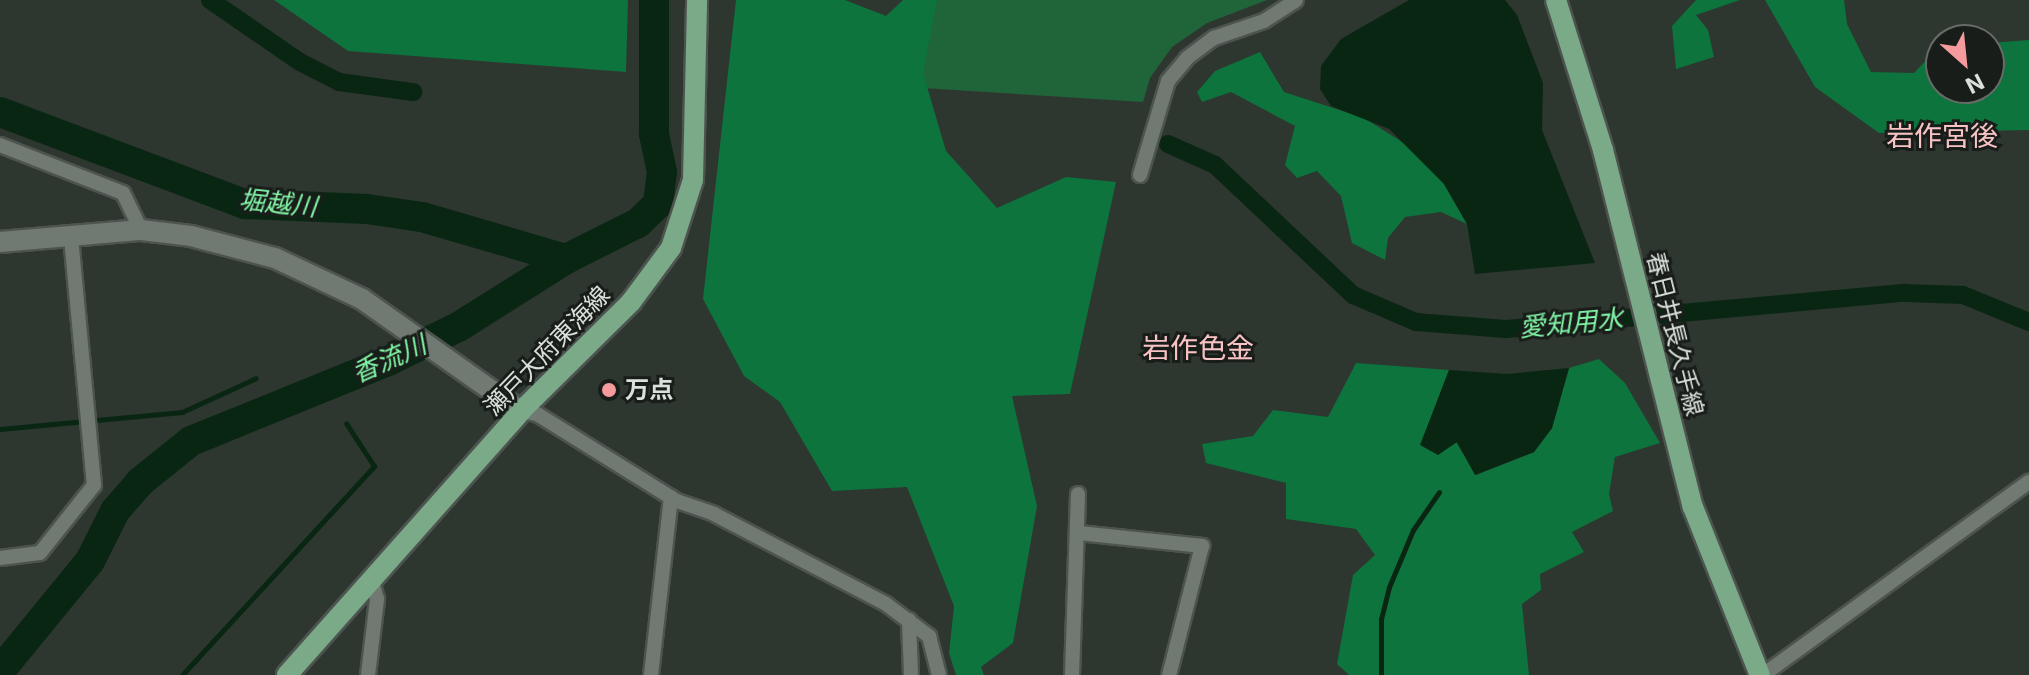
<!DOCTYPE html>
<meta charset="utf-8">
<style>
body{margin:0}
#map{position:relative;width:2029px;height:675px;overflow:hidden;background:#2e3630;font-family:Inter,"Noto Sans JP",sans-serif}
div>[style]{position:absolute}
.green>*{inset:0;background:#206539}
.forest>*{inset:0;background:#0c743c}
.water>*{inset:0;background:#092613}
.stream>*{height:5px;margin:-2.5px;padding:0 2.5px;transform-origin:2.5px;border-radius:2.5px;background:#092613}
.canal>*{height:18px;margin:-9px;padding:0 9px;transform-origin:9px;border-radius:9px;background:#092613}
.river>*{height:30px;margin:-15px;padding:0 15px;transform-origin:15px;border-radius:15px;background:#092613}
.roads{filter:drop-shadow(2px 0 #4d544f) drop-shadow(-2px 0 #4d544f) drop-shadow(0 2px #4d544f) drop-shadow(0 -2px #4d544f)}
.street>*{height:14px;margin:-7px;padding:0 7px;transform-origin:7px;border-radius:7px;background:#707972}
.secondary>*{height:20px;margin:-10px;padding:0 10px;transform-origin:10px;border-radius:10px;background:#707972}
.primary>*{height:20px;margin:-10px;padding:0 10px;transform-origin:10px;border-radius:10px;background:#7baa88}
.dots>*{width:22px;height:22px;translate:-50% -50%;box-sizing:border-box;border:4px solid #191d1a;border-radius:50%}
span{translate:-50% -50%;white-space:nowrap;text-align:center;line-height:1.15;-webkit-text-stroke:6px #191d1a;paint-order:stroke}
.street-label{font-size:24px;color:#dae0db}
.poi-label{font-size:24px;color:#dae0db;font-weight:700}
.left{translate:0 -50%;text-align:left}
.water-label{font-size:26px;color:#82f6a7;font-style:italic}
.quarter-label{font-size:28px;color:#f8c3c4}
.north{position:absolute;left:1925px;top:24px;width:80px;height:80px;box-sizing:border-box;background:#191d1a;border:2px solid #666b67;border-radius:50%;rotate:153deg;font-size:22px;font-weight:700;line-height:32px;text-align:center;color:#dae0db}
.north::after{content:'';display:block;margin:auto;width:28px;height:36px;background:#f59b9e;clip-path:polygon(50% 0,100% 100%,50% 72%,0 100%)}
</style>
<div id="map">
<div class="green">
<div style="clip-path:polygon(935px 0,1267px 0,1207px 23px,1172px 47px,1150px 78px,1143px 102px,907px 87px)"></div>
</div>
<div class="forest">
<div style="clip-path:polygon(274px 0,628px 0,626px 72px,348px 51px)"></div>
<div style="clip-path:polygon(736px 0,845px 0,886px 16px,903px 0,937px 0,923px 73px,946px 151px,997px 208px,1066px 177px,1116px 182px,1070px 394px,1012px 396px,1037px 506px,1013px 643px,981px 667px,984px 675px,956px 675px,949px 653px,954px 606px,907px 487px,832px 491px,780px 402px,744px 376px,703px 299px)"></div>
<div style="clip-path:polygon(1696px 0,1740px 0,1696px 15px,1708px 30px,1714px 57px,1676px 69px,1672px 26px)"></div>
<div style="clip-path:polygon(1765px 0,1844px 0,1847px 24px,1871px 72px,1914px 73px,1941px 45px,1941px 88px,1989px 88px,1989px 43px,2029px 40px,2029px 130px,1879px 133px,1815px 87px)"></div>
<div style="clip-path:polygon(1260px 52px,1284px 92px,1364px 118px,1410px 147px,1444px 184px,1467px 224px,1441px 212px,1405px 217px,1388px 238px,1385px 260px,1352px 243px,1341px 196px,1317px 171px,1297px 178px,1285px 165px,1295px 126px,1231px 92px,1202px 102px,1197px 92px,1215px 71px)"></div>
<div style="clip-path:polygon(1599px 359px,1625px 383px,1660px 443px,1615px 457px,1609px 494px,1613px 511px,1572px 532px,1584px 552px,1540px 574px,1541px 590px,1522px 604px,1529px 675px,1349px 675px,1337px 664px,1353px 575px,1375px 555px,1356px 529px,1286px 519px,1286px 483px,1206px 463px,1202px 444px,1253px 436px,1273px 410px,1328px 417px,1356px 363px,1449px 370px,1421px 445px,1456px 442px,1476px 475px,1534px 452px,1552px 428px,1569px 368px)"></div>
</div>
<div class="water">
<div style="clip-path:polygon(1409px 0,1505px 0,1517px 15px,1543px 83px,1542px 130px,1595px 263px,1475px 274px,1467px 224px,1444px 184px,1389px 129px,1331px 106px,1320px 89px,1321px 66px,1341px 39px)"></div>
<div style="clip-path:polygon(1569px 368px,1552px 428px,1534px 452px,1475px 475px,1457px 442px,1438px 455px,1420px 445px,1449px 370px,1507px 374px)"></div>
</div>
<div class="stream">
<div style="left:0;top:429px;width:183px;rotate:-5.3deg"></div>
<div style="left:182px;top:412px;width:81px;rotate:-24.7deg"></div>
<div style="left:182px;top:675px;width:284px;rotate:-47.4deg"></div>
<div style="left:374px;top:466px;width:51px;rotate:-123.1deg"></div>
<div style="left:1381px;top:675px;width:56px;rotate:-90deg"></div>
<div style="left:1381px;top:619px;width:33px;rotate:-76deg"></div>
<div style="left:1389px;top:587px;width:62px;rotate:-67.2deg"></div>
<div style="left:1413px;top:530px;width:46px;rotate:-55.6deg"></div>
</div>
<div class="canal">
<div style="left:210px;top:0;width:109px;rotate:34.6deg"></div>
<div style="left:300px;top:62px;width:44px;rotate:27.1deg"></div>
<div style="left:339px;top:82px;width:75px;rotate:7.7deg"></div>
<div style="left:1168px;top:144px;width:51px;rotate:24.1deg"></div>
<div style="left:1215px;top:165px;width:190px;rotate:43.3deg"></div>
<div style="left:1353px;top:295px;width:69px;rotate:23.2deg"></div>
<div style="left:1416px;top:322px;width:90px;rotate:4.4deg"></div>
<div style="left:1506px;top:329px;width:401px;rotate:-5.2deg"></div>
<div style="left:1905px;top:293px;width:58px;rotate:2deg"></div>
<div style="left:1963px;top:295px;width:71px;rotate:22.2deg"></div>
</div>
<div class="river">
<div style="left:0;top:112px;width:262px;rotate:20.6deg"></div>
<div style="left:245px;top:204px;width:122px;rotate:2.3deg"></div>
<div style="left:367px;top:209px;width:56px;rotate:8.3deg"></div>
<div style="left:422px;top:217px;width:150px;rotate:16.3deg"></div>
<div style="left:0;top:671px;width:142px;rotate:-50.7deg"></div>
<div style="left:90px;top:561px;width:56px;rotate:-63.4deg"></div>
<div style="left:115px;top:511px;width:38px;rotate:-49deg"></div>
<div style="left:140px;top:482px;width:65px;rotate:-38.8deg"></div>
<div style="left:191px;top:441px;width:215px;rotate:-22.1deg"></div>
<div style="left:390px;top:360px;width:78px;rotate:-25.9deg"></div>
<div style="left:460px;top:326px;width:125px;rotate:-32.3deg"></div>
<div style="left:566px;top:259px;width:80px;rotate:-26.6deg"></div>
<div style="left:638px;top:223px;width:28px;rotate:-44deg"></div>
<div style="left:658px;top:204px;width:32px;rotate:-83deg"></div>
<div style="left:662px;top:172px;width:40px;rotate:-102deg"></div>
<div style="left:654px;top:133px;width:133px;rotate:-90deg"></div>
</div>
<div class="roads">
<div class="street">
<div style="left:0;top:145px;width:132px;rotate:21.3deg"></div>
<div style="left:123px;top:193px;width:41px;rotate:64.1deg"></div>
<div style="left:1140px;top:175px;width:98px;rotate:-73.4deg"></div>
<div style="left:1168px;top:81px;width:30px;rotate:-50deg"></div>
<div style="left:1187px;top:58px;width:34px;rotate:-37deg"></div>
<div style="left:1214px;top:38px;width:53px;rotate:-18.8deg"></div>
<div style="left:1264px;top:21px;width:38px;rotate:-33deg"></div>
<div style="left:521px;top:411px;width:16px;rotate:11deg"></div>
<div style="left:537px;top:414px;width:165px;rotate:31.9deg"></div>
<div style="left:677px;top:501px;width:39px;rotate:19deg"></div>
<div style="left:714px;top:514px;width:194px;rotate:27.6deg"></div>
<div style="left:886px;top:604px;width:54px;rotate:36.7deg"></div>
<div style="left:929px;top:636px;width:40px;rotate:75.6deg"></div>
<div style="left:1079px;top:533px;width:124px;rotate:6deg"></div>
<div style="left:1202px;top:546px;width:133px;rotate:104.3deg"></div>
<div style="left:0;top:558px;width:40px;rotate:-7.1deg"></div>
<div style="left:40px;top:553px;width:87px;rotate:-51.5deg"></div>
<div style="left:94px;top:485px;width:251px;rotate:-95.3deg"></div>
<div style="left:909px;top:620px;width:55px;rotate:87.9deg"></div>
<div style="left:368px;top:675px;width:77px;rotate:-83.2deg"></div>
<div style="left:377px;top:599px;width:19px;rotate:-106deg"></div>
<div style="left:651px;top:675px;width:179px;rotate:-83.6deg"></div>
<div style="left:1072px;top:675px;width:181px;rotate:-88.1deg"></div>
<div style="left:1763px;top:675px;width:329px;rotate:-36deg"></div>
</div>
<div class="secondary">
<div style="left:0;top:242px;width:142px;rotate:-4.9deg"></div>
<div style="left:141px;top:230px;width:50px;rotate:6.8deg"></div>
<div style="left:191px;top:236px;width:87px;rotate:14.7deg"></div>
<div style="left:275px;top:258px;width:96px;rotate:25.2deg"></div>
<div style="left:362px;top:299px;width:194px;rotate:35.2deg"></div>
</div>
<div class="primary">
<div style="left:1556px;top:0;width:157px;rotate:72.6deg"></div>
<div style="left:1603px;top:150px;width:368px;rotate:75.9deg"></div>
<div style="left:1693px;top:507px;width:181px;rotate:68.3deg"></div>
<div style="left:287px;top:675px;width:353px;rotate:-48.4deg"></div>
<div style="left:521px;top:411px;width:155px;rotate:-44.7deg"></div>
<div style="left:631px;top:302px;width:67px;rotate:-53.5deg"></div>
<div style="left:671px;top:248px;width:71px;rotate:-72.1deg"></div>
<div style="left:693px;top:180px;width:180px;rotate:-88.7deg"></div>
</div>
</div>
<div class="dots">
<div style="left:609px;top:390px;background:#f59b9e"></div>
</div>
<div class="street-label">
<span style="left:1675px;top:334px;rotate:76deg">春日井長久手線</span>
<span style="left:547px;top:351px;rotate:-46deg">瀬戸大府東海線</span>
</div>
<div class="poi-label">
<span class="left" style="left:625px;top:390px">万点</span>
</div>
<div class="water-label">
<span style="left:278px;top:203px;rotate:6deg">堀越川</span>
<span style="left:1571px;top:323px;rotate:-5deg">愛知用水</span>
<span style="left:389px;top:359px;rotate:-24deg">香流川</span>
</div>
<div class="quarter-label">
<span style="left:1942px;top:136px">岩作宮後</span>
<span style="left:1198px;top:348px">岩作色金</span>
</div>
<div class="north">N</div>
</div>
